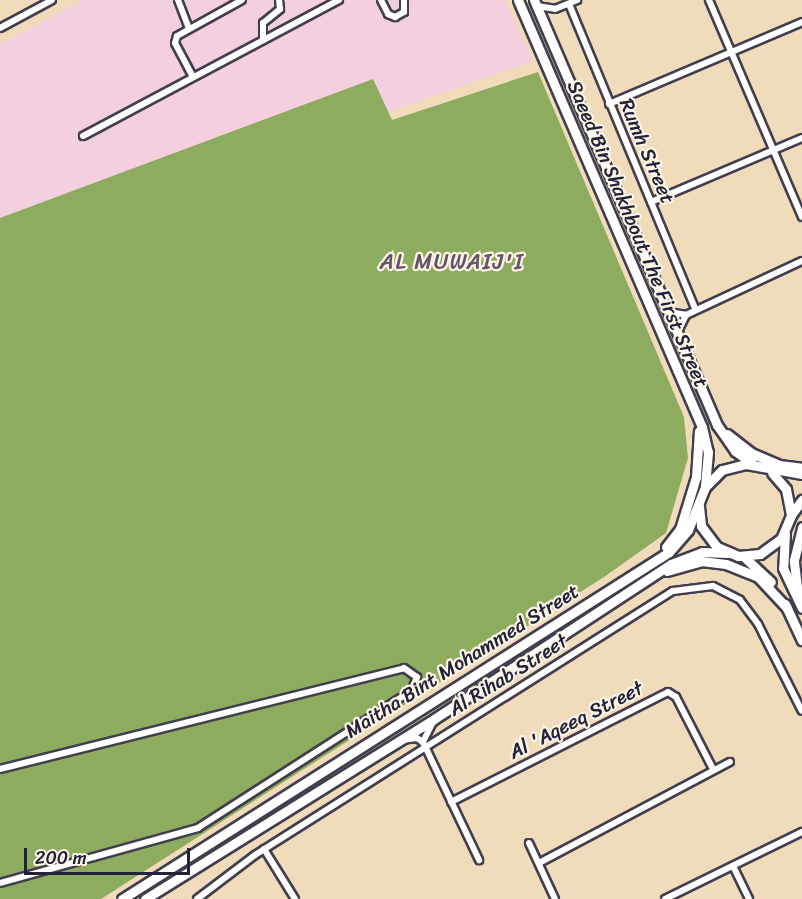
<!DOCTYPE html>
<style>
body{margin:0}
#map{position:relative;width:802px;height:899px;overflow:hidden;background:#f0dbbb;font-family:Sriracha,sans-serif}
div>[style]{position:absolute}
.built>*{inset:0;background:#f3cfe0}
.forest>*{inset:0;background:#8dac5f}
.roads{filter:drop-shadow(2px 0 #413e4e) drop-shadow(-2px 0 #413e4e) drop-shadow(0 2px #413e4e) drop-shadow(0 -2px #413e4e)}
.minor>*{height:6px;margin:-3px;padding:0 3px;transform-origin:3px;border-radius:3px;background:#fff}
.secondary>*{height:9px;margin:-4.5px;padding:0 4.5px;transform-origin:4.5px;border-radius:4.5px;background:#fff}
span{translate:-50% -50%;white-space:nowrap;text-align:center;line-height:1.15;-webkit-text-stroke:4.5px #fcf5e5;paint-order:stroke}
.street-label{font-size:20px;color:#22223b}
.quarter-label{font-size:22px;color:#67526b;letter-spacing:1.5px}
.scale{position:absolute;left:24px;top:848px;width:166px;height:27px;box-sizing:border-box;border:3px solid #22223b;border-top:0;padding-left:8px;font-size:18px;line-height:21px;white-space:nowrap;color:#22223b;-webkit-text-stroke:4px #fcf5e5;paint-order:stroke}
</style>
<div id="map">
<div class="built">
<div style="clip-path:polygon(83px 0,505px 0,533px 61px,388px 112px,373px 79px,0 218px,0 44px)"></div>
</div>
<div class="forest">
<div style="clip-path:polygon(538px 72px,684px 417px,688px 458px,666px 533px,604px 577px,101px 899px,0 899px,0 218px,373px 79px,392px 120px)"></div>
</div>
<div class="roads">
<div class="minor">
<div style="left:178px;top:0;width:30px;rotate:69deg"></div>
<div style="left:381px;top:0;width:16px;rotate:63deg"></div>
<div style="left:388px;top:14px;width:8px;rotate:23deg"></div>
<div style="left:395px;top:17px;width:10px;rotate:-29deg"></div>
<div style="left:404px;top:12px;width:12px;rotate:-90deg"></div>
<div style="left:709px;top:0;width:236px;rotate:66.8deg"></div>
<div style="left:569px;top:4px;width:331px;rotate:67.5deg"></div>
<div style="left:537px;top:6px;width:18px;rotate:9deg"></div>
<div style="left:555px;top:9px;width:24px;rotate:-22deg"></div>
<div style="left:0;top:28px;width:59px;rotate:-28.3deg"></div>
<div style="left:263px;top:40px;width:17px;rotate:-90deg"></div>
<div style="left:263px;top:23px;width:22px;rotate:-39deg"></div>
<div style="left:280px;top:9px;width:9px;rotate:-96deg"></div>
<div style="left:193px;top:77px;width:38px;rotate:-118deg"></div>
<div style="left:175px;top:43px;width:7px;rotate:-74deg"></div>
<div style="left:177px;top:36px;width:74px;rotate:-29deg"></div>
<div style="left:609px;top:104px;width:210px;rotate:-23deg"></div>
<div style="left:83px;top:136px;width:290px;rotate:-28deg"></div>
<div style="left:651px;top:202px;width:164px;rotate:-23deg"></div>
<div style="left:668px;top:312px;width:18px;rotate:9deg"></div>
<div style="left:686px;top:315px;width:128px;rotate:-25deg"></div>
<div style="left:677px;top:333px;width:20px;rotate:-63deg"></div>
<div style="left:434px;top:720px;width:25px;rotate:117deg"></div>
<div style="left:423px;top:742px;width:131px;rotate:64.6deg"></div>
<div style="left:402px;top:740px;width:15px;rotate:-8deg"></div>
<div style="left:417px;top:738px;width:7px;rotate:34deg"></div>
<div style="left:0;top:769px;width:416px;rotate:-14deg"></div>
<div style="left:404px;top:668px;width:16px;rotate:35deg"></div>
<div style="left:417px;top:677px;width:15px;rotate:113deg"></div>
<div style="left:411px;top:691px;width:253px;rotate:147.3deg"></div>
<div style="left:198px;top:828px;width:205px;rotate:164.5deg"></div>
<div style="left:451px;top:802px;width:243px;rotate:-26.9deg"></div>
<div style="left:668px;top:692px;width:9px;rotate:32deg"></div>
<div style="left:676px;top:697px;width:81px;rotate:62.8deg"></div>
<div style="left:529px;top:843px;width:62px;rotate:65.1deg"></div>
<div style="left:264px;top:849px;width:59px;rotate:58.2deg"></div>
<div style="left:539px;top:863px;width:216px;rotate:-27.9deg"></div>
<div style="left:733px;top:866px;width:37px;rotate:64deg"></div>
<div style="left:197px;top:899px;width:73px;rotate:-37.2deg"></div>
<div style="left:255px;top:855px;width:494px;rotate:-32.3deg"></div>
<div style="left:673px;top:591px;width:40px;rotate:-7.1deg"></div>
<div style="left:713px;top:586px;width:30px;rotate:27deg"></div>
<div style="left:740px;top:600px;width:30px;rotate:53deg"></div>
<div style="left:758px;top:624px;width:97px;rotate:63.2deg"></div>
<div style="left:665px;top:899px;width:153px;rotate:-26.1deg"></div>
</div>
<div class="secondary">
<div style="left:518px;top:0;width:465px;rotate:66.7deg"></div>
<div style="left:702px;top:427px;width:26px;rotate:77deg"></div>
<div style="left:708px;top:452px;width:35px;rotate:95deg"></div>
<div style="left:534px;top:0;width:463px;rotate:66.7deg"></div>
<div style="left:717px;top:425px;width:32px;rotate:55deg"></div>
<div style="left:735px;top:451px;width:21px;rotate:35deg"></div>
<div style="left:727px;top:434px;width:31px;rotate:38deg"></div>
<div style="left:751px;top:453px;width:30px;rotate:23deg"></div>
<div style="left:779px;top:465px;width:23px;rotate:7deg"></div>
<div style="left:699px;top:506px;width:20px;rotate:84deg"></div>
<div style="left:701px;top:526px;width:26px;rotate:53deg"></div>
<div style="left:717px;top:547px;width:23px;rotate:23deg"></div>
<div style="left:738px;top:556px;width:22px;rotate:-5deg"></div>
<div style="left:760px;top:554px;width:26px;rotate:-36deg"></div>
<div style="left:781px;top:539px;width:26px;rotate:-67deg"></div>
<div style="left:791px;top:515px;width:26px;rotate:-101deg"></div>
<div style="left:786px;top:489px;width:21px;rotate:-131deg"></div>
<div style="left:791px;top:515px;width:19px;rotate:-54deg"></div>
<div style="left:785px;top:534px;width:34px;rotate:93deg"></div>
<div style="left:783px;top:568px;width:44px;rotate:64.6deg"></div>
<div style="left:666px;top:547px;width:23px;rotate:-52deg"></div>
<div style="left:680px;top:529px;width:54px;rotate:-72.9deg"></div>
<div style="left:696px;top:477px;width:46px;rotate:-86.3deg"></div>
<div style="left:743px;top:556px;width:38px;rotate:43deg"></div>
<div style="left:667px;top:571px;width:35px;rotate:-16deg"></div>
<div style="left:701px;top:561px;width:25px;rotate:7deg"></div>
<div style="left:726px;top:564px;width:35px;rotate:22deg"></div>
<div style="left:758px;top:577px;width:42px;rotate:46.9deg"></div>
<div style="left:798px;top:595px;width:35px;rotate:-97deg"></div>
<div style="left:794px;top:560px;width:34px;rotate:-76deg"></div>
<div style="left:785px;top:604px;width:40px;rotate:65deg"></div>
<div style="left:122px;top:899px;width:648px;rotate:-32.39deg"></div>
<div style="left:669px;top:552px;width:29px;rotate:-49deg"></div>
<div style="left:688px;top:530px;width:46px;rotate:-68.4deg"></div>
<div style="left:705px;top:487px;width:24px;rotate:-45deg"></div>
<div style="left:722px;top:470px;width:25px;rotate:-14deg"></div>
<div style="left:746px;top:464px;width:57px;rotate:10.1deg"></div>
<div style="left:145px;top:899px;width:340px;rotate:-31.9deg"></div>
<div style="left:434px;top:719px;width:283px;rotate:-33.2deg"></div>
<div style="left:671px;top:564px;width:33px;rotate:-21deg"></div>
<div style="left:702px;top:552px;width:26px;rotate:2deg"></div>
</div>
</div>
<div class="street-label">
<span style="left:647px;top:151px;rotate:67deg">Rumh Street</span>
<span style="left:638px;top:234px;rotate:67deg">Saeed Bin Shakhbout The First Street</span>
<span style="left:462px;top:661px;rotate:-32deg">Maitha Bint Mohammed Street</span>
<span style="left:508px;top:675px;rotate:-32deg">Al Rihab Street</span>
<span style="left:576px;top:720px;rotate:-27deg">Al 'Aqeeq Street</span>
</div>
<div class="quarter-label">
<span style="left:452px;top:262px">AL MUWAIJ'I</span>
</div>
<div class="scale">200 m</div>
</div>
